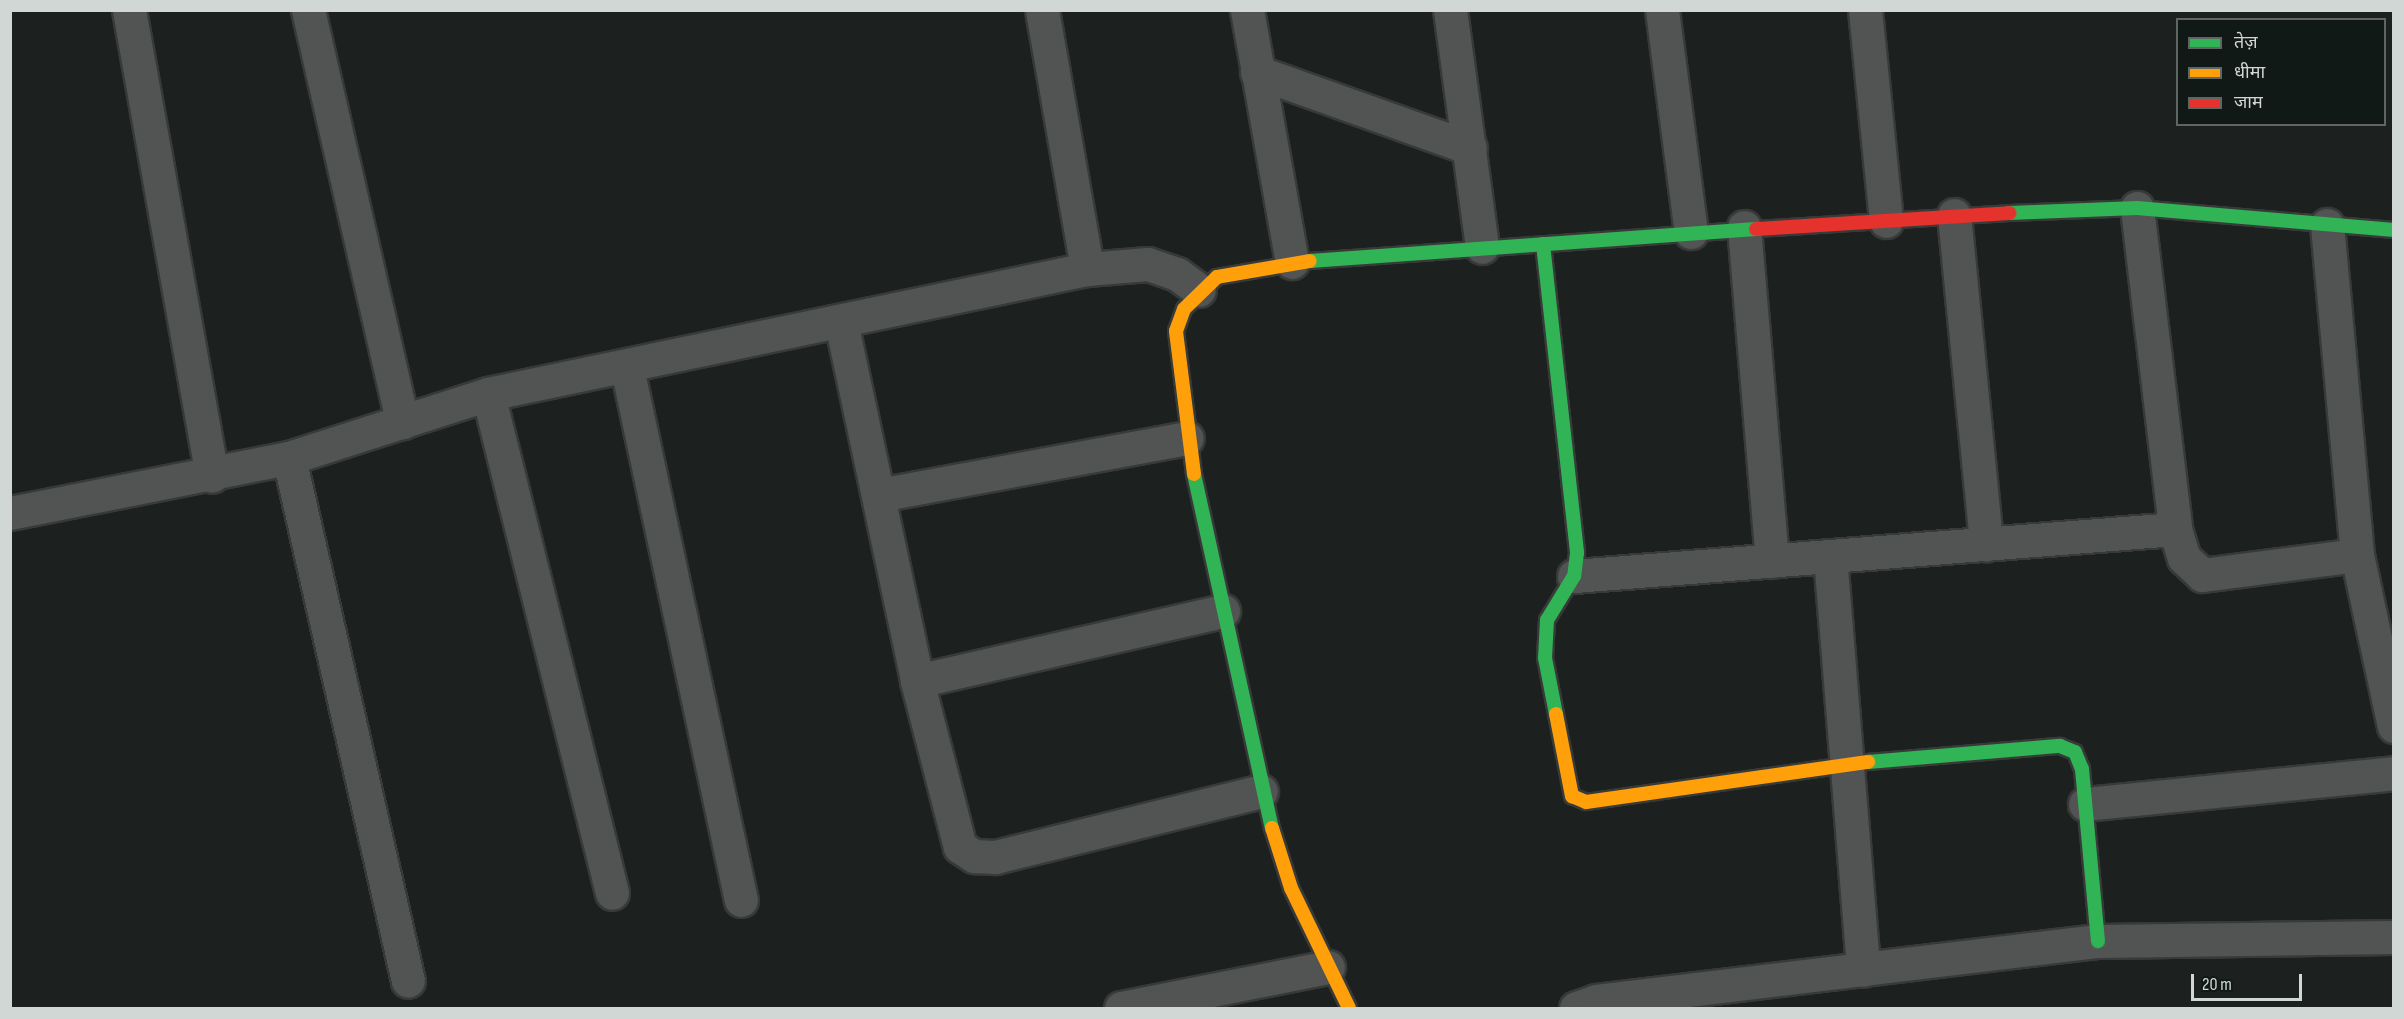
<!DOCTYPE html>
<meta charset="utf-8">
<style>
body{margin:0}
#map{position:relative;width:2404px;height:1019px;overflow:hidden;background:#1c201e;font-family:"Sofia Sans Condensed","Noto Sans Devanagari",sans-serif}
div>[style]{position:absolute}
.roads{filter:drop-shadow(2px 0 #373a39) drop-shadow(-2px 0 #373a39) drop-shadow(0 2px #373a39) drop-shadow(0 -2px #373a39)}
.street>*{height:33px;margin:-16.5px;padding:0 16.5px;transform-origin:16.5px;border-radius:16.5px;background:#515453}
.fast>*{height:14px;margin:-7px;padding:0 7px;transform-origin:7px;border-radius:7px;background:#30b455}
.slow>*{height:14px;margin:-7px;padding:0 7px;transform-origin:7px;border-radius:7px;background:#ff9f0a}
.jam>*{height:14px;margin:-7px;padding:0 7px;transform-origin:7px;border-radius:7px;background:#e5322d}
span{translate:-50% -50%;white-space:nowrap;text-align:center;line-height:1.15;-webkit-text-stroke:6px #111916;paint-order:stroke}
.frame{position:absolute;inset:0;border:12px solid #d1d7d5;pointer-events:none}
.legend{position:absolute;left:2176px;top:18px;width:210px;height:108px;box-sizing:border-box;background:#111916;border:2px solid #5e6562;margin:0;padding:8px 10px;list-style:none;font-size:18px;color:#d1d7d5}
.legend li{display:flex;align-items:center;gap:12px;height:30px}
.legend b{width:30px;border:2px solid #5e6562}
.scale{position:absolute;left:2191px;top:974px;width:111px;height:27px;box-sizing:border-box;border:3px solid #d1d7d5;border-top:0;padding-left:8px;font-size:18px;line-height:21px;white-space:nowrap;color:#d1d7d5;-webkit-text-stroke:4px #111916;paint-order:stroke}
</style>
<div id="map">
<div class="roads">
<div class="street">
<div style="left:129px;top:10px;width:473px;rotate:79.9deg"></div>
<div style="left:308px;top:10px;width:423px;rotate:77.1deg"></div>
<div style="left:1042px;top:10px;width:263px;rotate:80.1deg"></div>
<div style="left:1247px;top:10px;width:256px;rotate:79.9deg"></div>
<div style="left:1450px;top:10px;width:239px;rotate:82.3deg"></div>
<div style="left:1662px;top:10px;width:224px;rotate:82.6deg"></div>
<div style="left:1865px;top:10px;width:212px;rotate:84.3deg"></div>
<div style="left:1257px;top:72px;width:226px;rotate:19.6deg"></div>
<div style="left:2137px;top:208px;width:323px;rotate:83.2deg"></div>
<div style="left:2175px;top:529px;width:30px;rotate:73deg"></div>
<div style="left:2184px;top:558px;width:25px;rotate:43deg"></div>
<div style="left:2202px;top:575px;width:156px;rotate:-7.4deg"></div>
<div style="left:1954px;top:215px;width:331px;rotate:84.4deg"></div>
<div style="left:2327px;top:225px;width:331px;rotate:84.8deg"></div>
<div style="left:2357px;top:555px;width:175px;rotate:77.8deg"></div>
<div style="left:1744px;top:227px;width:335px;rotate:85.2deg"></div>
<div style="left:841px;top:322px;width:367px;rotate:78deg"></div>
<div style="left:917px;top:681px;width:171px;rotate:75.5deg"></div>
<div style="left:960px;top:847px;width:17px;rotate:33deg"></div>
<div style="left:974px;top:856px;width:21px;rotate:3deg"></div>
<div style="left:995px;top:857px;width:274px;rotate:-13.9deg"></div>
<div style="left:627px;top:368px;width:544px;rotate:77.91deg"></div>
<div style="left:488px;top:394px;width:514px;rotate:76.04deg"></div>
<div style="left:289px;top:458px;width:536px;rotate:77.18deg"></div>
<div style="left:879px;top:495px;width:313px;rotate:-10.5deg"></div>
<div style="left:10px;top:513px;width:284px;rotate:-11.2deg"></div>
<div style="left:289px;top:458px;width:209px;rotate:-17.8deg"></div>
<div style="left:488px;top:394px;width:612px;rotate:-11.79deg"></div>
<div style="left:1087px;top:269px;width:61px;rotate:-4.7deg"></div>
<div style="left:1148px;top:264px;width:31px;rotate:19deg"></div>
<div style="left:1177px;top:274px;width:27px;rotate:36deg"></div>
<div style="left:1830px;top:556px;width:415px;rotate:85.4deg"></div>
<div style="left:1574px;top:576px;width:603px;rotate:-4.47deg"></div>
<div style="left:917px;top:681px;width:314px;rotate:-12.9deg"></div>
<div style="left:2085px;top:804px;width:311px;rotate:-5.7deg"></div>
<div style="left:1121px;top:1008px;width:211px;rotate:-11.2deg"></div>
<div style="left:1576px;top:1008px;width:21px;rotate:-19deg"></div>
<div style="left:1596px;top:1001px;width:506px;rotate:-6.82deg"></div>
<div style="left:2098px;top:941px;width:296px;rotate:-0.8deg"></div>
</div>
<div class="fast">
<div style="left:2009px;top:213px;width:128px;rotate:-2.2deg"></div>
<div style="left:2137px;top:208px;width:258px;rotate:4.9deg"></div>
<div style="left:1543px;top:244px;width:311px;rotate:83.7deg"></div>
<div style="left:1577px;top:553px;width:23px;rotate:97deg"></div>
<div style="left:1574px;top:576px;width:52px;rotate:121.5deg"></div>
<div style="left:1547px;top:620px;width:38px;rotate:93deg"></div>
<div style="left:1545px;top:658px;width:57px;rotate:78.9deg"></div>
<div style="left:1310px;top:261px;width:447px;rotate:-4.1deg"></div>
<div style="left:1194px;top:474px;width:362px;rotate:77.6deg"></div>
<div style="left:1868px;top:762px;width:193px;rotate:-4.8deg"></div>
<div style="left:2060px;top:746px;width:16px;rotate:22deg"></div>
<div style="left:2075px;top:752px;width:18px;rotate:68deg"></div>
<div style="left:2082px;top:769px;width:173px;rotate:84.7deg"></div>
</div>
<div class="slow">
<div style="left:1194px;top:474px;width:144px;rotate:-97.2deg"></div>
<div style="left:1176px;top:331px;width:23px;rotate:-70deg"></div>
<div style="left:1184px;top:309px;width:46px;rotate:-44.1deg"></div>
<div style="left:1217px;top:277px;width:94px;rotate:-9.8deg"></div>
<div style="left:1556px;top:714px;width:84px;rotate:79deg"></div>
<div style="left:1572px;top:796px;width:15px;rotate:23deg"></div>
<div style="left:1586px;top:802px;width:285px;rotate:-8.1deg"></div>
<div style="left:1272px;top:828px;width:63px;rotate:72.4deg"></div>
<div style="left:1291px;top:888px;width:133px;rotate:64.2deg"></div>
</div>
<div class="jam">
<div style="left:1756px;top:229px;width:254px;rotate:-3.6deg"></div>
</div>
</div>
<div class="frame"></div>
<ul class="legend">
<li><b style="height:8px;background:#30b455"></b>तेज़</li>
<li><b style="height:8px;background:#ff9f0a"></b>धीमा</li>
<li><b style="height:8px;background:#e5322d"></b>जाम</li>
</ul>
<div class="scale">20 m</div>
</div>
